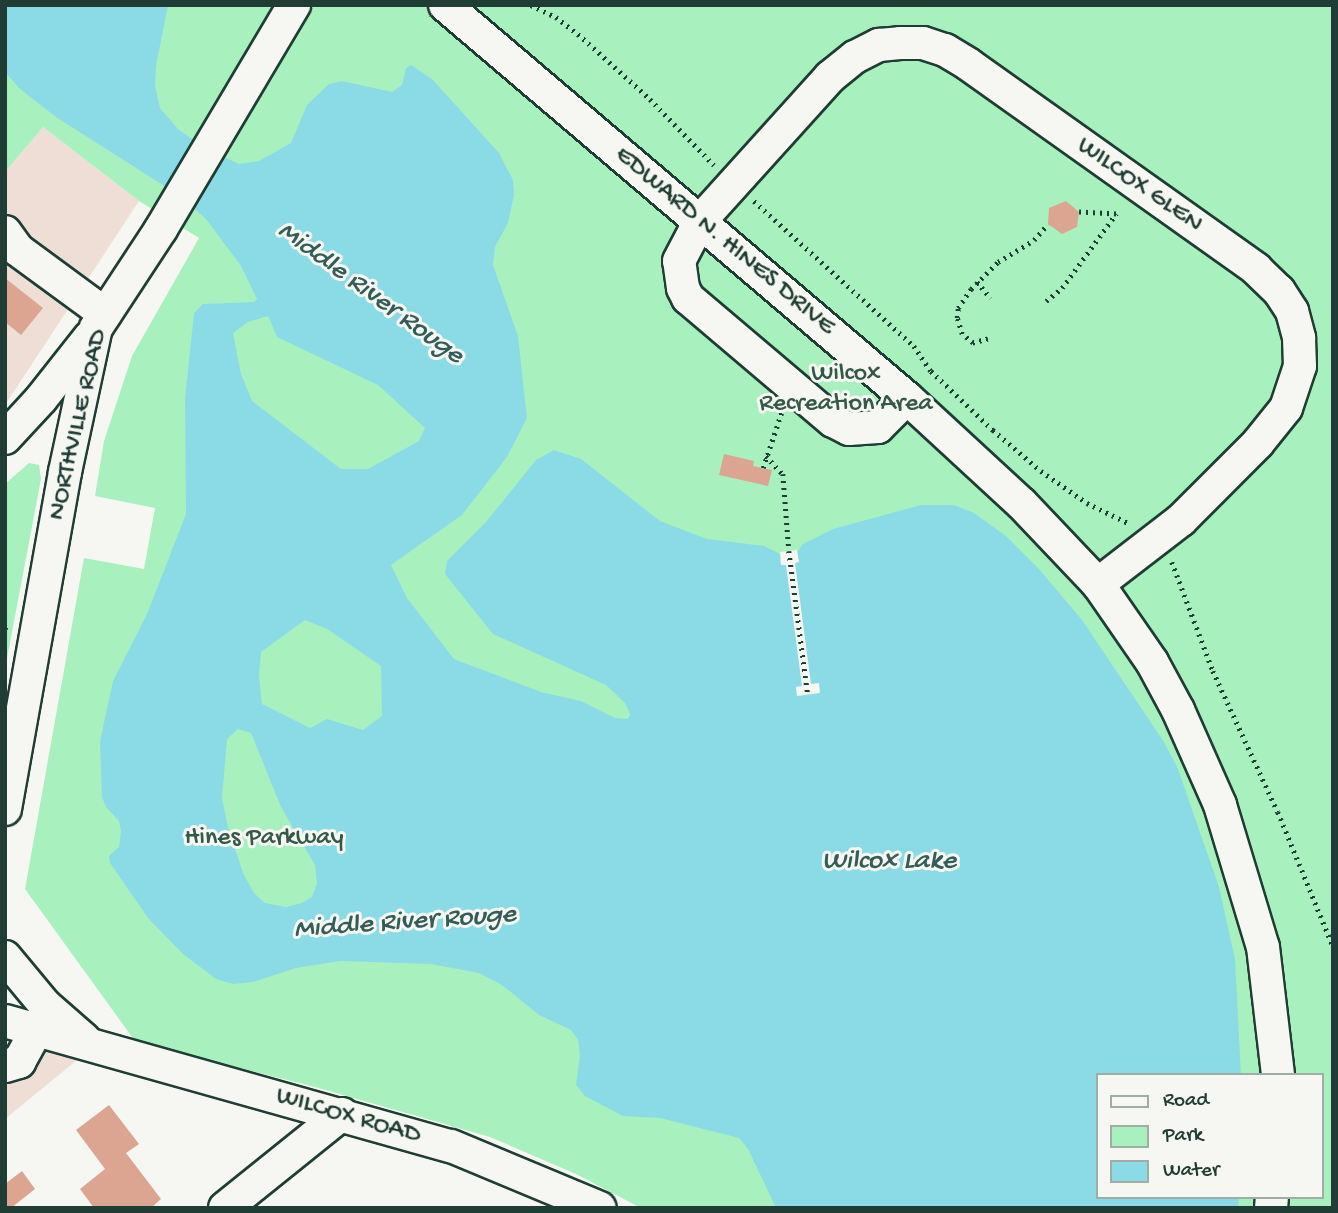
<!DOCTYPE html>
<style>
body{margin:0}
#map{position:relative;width:1338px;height:1213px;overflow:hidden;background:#f6f6f2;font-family:"Gochi Hand",sans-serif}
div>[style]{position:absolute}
.built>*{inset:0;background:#eeded5}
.green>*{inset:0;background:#a8f1bf}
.water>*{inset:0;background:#8bdbe7}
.pier>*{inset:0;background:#f6f6f2}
.building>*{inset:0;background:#dba591}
.path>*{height:4.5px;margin-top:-2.25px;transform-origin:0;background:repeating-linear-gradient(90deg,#1f3d34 0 2px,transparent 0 7px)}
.roads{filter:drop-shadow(2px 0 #1f3d34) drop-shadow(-2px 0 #1f3d34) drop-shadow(0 2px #1f3d34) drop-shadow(0 -2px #1f3d34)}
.minor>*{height:32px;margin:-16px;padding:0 16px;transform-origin:16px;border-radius:16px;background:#f6f6f2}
span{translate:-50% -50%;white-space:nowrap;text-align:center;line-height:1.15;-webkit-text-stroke:6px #f6f6f2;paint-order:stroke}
.street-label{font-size:26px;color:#1f3d34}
.park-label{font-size:26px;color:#345849}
.water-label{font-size:28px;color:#355d58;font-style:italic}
.frame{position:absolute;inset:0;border:7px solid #1f3d34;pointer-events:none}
.legend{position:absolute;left:1096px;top:1073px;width:228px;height:126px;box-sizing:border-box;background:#f6f6f2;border:2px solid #a0aca6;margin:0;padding:9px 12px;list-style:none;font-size:21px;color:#1f3d34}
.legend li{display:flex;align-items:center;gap:14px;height:35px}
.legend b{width:35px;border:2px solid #a0aca6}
</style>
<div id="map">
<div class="built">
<div style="clip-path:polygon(43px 127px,139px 201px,5px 405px,5px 172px)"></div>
<div style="clip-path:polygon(5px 1038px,77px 1060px,5px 1119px)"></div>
</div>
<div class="green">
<div style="clip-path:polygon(evenodd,5px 5px,1333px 5px,1333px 1208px,641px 1208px,576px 1174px,490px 1137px,315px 1087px,135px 1041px,25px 889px,84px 558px,144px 569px,155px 508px,95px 496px,104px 441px,132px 356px,199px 238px,139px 201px,43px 127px,5px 172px,5px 5px,1098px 1075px,1322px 1075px,1322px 1197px,1098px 1197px,1098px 1075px)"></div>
<div style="clip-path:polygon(29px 463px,39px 465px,41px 479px,5px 669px,5px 484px)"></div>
</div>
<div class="water">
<div style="clip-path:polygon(evenodd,5px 5px,168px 5px,156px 66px,155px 85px,160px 108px,178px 129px,205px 148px,239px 164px,259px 161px,291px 143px,307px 105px,329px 84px,342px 81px,392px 92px,402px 85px,406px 68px,411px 65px,432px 79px,499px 153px,513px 180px,514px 195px,508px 223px,495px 247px,493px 265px,518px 336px,527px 418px,507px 457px,462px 515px,391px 565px,407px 598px,454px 659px,541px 692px,581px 701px,615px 718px,628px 719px,630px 714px,625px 703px,606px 685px,493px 634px,445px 574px,447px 561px,486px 522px,536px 460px,554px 450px,581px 459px,660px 521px,707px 539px,764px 546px,780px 554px,797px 552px,803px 544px,833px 529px,921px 505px,954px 505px,974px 513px,1006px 536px,1039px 569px,1082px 620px,1164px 742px,1178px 769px,1219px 887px,1235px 959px,1241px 1075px,1098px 1075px,1098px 1197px,1239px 1197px,1238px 1208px,776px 1208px,748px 1149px,739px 1138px,660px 1118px,623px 1116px,585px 1096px,576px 1085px,580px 1055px,578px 1040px,571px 1030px,539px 1015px,502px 985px,479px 973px,431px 964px,340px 961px,296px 968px,253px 982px,233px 984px,216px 979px,183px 954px,148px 918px,110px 863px,109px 856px,119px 847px,121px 831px,119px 821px,106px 807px,102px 797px,100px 741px,113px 681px,147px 614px,186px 514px,185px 398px,194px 313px,203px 304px,254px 302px,257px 299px,241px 266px,206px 219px,177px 194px,56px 117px,20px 89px,5px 72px,5px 5px,268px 316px,277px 337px,378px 385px,425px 428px,419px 441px,368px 469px,341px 469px,252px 401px,241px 374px,233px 333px,248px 322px,268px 316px,5px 5px,305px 620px,327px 629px,381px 666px,382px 716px,363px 730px,327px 719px,310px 728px,262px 704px,259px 676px,261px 652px,305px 620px,5px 5px,238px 729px,251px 733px,281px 807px,315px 865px,317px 883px,312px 897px,302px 903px,286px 907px,265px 903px,254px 893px,243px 873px,227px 823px,222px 798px,227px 739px,238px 729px)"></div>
</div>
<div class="pier">
<div style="clip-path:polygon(797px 550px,799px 562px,795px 563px,811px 684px,819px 683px,820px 693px,797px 696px,796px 687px,802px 686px,786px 565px,781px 565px,780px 552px)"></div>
</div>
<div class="building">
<div style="clip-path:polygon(1066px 201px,1079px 212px,1077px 227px,1062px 234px,1048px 224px,1049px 208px)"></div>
<div style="clip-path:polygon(5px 278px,43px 308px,21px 335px,5px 322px)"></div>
<div style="clip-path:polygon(724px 454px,754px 461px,753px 466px,772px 470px,768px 486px,719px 475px)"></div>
<div style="clip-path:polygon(109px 1105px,139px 1144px,126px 1153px,161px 1199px,151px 1208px,94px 1208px,80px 1189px,105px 1169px,76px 1130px)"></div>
<div style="clip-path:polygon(22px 1171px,35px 1189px,11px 1208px,5px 1208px,5px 1184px)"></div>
</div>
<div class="path">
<div style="left:531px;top:5px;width:28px;rotate:26deg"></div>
<div style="left:556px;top:17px;width:28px;rotate:38deg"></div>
<div style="left:578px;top:34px;width:97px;rotate:42.1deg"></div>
<div style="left:650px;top:99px;width:92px;rotate:45.9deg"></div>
<div style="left:754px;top:201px;width:216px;rotate:42.2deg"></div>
<div style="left:914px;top:346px;width:30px;rotate:56deg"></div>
<div style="left:931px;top:371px;width:86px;rotate:43.6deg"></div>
<div style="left:993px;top:430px;width:63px;rotate:40.5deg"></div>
<div style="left:1041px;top:471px;width:56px;rotate:34.8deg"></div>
<div style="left:1087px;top:503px;width:48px;rotate:26deg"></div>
<div style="left:977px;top:282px;width:21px;rotate:49deg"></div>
<div style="left:1046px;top:301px;width:21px;rotate:-39deg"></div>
<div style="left:1062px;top:288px;width:92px;rotate:-53.9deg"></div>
<div style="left:1116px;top:214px;width:37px;rotate:-177deg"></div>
<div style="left:988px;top:339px;width:16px;rotate:165deg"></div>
<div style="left:973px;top:343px;width:14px;rotate:-141deg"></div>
<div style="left:962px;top:334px;width:17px;rotate:-107deg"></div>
<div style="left:957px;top:318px;width:10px;rotate:-84deg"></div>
<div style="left:958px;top:308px;width:23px;rotate:-56deg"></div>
<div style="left:971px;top:289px;width:38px;rotate:-45deg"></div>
<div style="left:998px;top:262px;width:42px;rotate:-31.4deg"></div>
<div style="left:1034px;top:240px;width:21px;rotate:-49deg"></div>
<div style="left:766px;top:456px;width:25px;rotate:47deg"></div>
<div style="left:783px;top:474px;width:77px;rotate:85.5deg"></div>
<div style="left:789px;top:551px;width:145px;rotate:82.5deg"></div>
<div style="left:763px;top:468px;width:60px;rotate:-71.6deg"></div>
<div style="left:1172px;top:562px;width:116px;rotate:69.4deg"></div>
<div style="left:1213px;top:671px;width:155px;rotate:65.3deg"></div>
<div style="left:1278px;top:812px;width:145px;rotate:67.7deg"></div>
<div style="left:5px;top:629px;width:3px;rotate:-72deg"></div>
</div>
<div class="roads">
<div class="minor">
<div style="left:445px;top:5px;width:607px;rotate:40.39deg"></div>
<div style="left:907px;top:398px;width:156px;rotate:42.7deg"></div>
<div style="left:1022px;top:504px;width:110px;rotate:46.5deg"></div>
<div style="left:1098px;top:584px;width:95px;rotate:55.3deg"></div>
<div style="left:1152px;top:662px;width:55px;rotate:61.6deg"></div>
<div style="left:1178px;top:710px;width:104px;rotate:66.1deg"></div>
<div style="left:1220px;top:805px;width:148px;rotate:73.2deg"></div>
<div style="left:1263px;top:947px;width:129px;rotate:83.3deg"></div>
<div style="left:5px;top:232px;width:22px;rotate:54deg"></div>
<div style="left:18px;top:250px;width:108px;rotate:36.3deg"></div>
<div style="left:907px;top:398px;width:41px;rotate:135deg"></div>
<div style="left:878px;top:427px;width:29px;rotate:176deg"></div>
<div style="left:849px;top:429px;width:18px;rotate:-153deg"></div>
<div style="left:833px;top:421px;width:190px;rotate:-139.7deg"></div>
<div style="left:688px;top:298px;width:11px;rotate:-117deg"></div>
<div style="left:683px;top:288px;width:27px;rotate:-98deg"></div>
<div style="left:679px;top:261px;width:45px;rotate:-62.3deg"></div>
<div style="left:700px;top:221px;width:194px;rotate:-47.9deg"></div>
<div style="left:830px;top:77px;width:32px;rotate:-39deg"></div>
<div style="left:855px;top:57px;width:27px;rotate:-27deg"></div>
<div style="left:879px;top:45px;width:21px;rotate:-5deg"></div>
<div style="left:900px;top:43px;width:23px"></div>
<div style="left:923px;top:43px;width:23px;rotate:18deg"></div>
<div style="left:945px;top:50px;width:27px;rotate:31deg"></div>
<div style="left:968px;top:64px;width:354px;rotate:35.4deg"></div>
<div style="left:1256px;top:269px;width:32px;rotate:44deg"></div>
<div style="left:1279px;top:291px;width:24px;rotate:57deg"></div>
<div style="left:1292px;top:311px;width:28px;rotate:75deg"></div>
<div style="left:1299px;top:338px;width:28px;rotate:88deg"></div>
<div style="left:1300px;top:366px;width:44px;rotate:108.4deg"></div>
<div style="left:1286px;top:408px;width:45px;rotate:128.7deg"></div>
<div style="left:1258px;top:443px;width:109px;rotate:135deg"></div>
<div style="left:1181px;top:520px;width:105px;rotate:142.4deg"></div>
<div style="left:5px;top:438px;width:53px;rotate:-47.3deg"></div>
<div style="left:41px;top:399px;width:79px;rotate:-51.7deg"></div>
<div style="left:5px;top:809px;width:342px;rotate:-79.9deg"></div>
<div style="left:65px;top:472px;width:147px;rotate:-77.9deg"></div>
<div style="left:96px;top:328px;width:118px;rotate:-56.7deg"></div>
<div style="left:161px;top:229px;width:261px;rotate:-59.3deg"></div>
<div style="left:5px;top:957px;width:62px;rotate:50.2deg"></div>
<div style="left:45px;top:1005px;width:52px;rotate:41.1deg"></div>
<div style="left:5px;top:1021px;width:463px;rotate:15.7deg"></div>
<div style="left:451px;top:1146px;width:161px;rotate:22.6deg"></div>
<div style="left:5px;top:1066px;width:15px;rotate:-16deg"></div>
<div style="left:19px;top:1062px;width:58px;rotate:-61.2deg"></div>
<div style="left:225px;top:1208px;width:150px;rotate:-38.8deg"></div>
<div style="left:1271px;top:1208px;width:11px;rotate:-85deg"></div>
</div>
</div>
<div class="street-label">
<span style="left:1139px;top:186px;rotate:35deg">WILCOX GLEN</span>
<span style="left:724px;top:242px;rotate:40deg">EDWARD N. HINES DRIVE</span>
<span style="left:79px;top:425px;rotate:-77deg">NORTHVILLE ROAD</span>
<span style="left:348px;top:1117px;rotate:16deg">WILCOX ROAD</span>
</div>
<div class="park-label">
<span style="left:846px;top:390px">Wilcox<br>Recreation Area</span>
<span style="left:264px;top:839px">Hines Parkway</span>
</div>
<div class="water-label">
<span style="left:370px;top:294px;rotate:36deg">Middle River Rouge</span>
<span style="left:889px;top:862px">Wilcox Lake</span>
<span style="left:405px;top:923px;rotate:-4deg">Middle River Rouge</span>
</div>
<div class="frame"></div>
<ul class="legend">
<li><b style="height:9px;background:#f6f6f2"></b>Road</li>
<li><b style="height:19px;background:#a8f1bf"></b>Park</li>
<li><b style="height:19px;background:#8bdbe7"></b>Water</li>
</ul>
</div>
